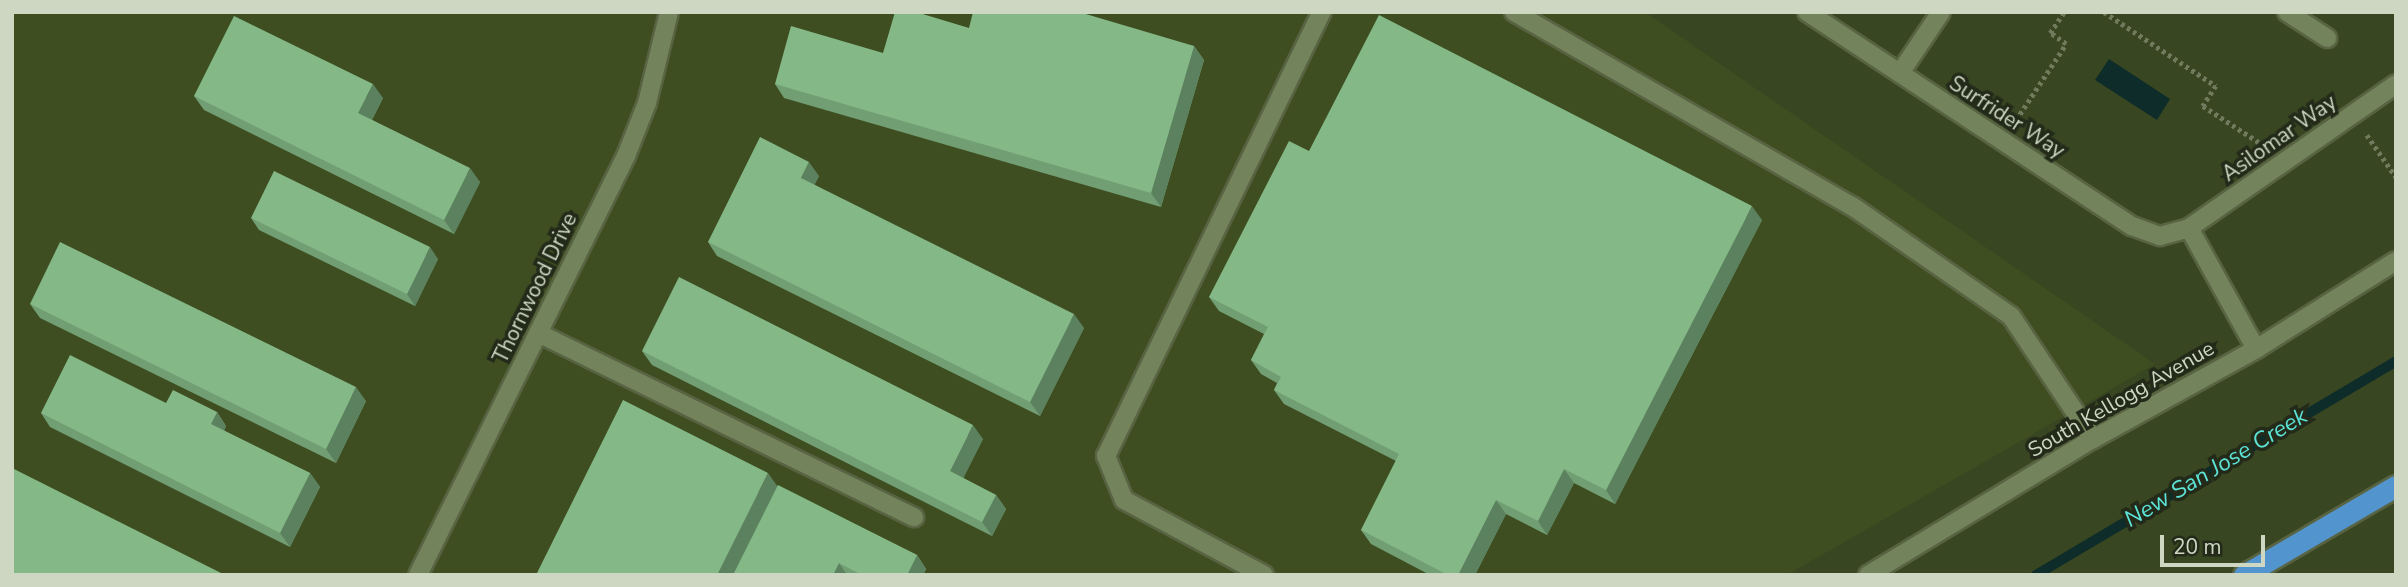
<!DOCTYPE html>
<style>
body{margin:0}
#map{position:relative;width:2408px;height:587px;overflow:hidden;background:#384621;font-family:"Nunito Sans",sans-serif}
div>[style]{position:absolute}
.built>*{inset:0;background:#3e4e21}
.water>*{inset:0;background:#0e2c29}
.stream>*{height:10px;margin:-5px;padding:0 5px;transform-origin:5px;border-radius:5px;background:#0e2c29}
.path>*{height:4.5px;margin-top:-2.25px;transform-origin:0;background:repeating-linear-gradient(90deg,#6f7b5c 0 3.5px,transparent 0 7px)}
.roads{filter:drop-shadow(2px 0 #586342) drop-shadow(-2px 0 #586342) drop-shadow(0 2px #586342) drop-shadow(0 -2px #586342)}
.lane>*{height:18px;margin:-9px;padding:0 9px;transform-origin:9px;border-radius:9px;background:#73835b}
.street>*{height:18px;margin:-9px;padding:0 9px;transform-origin:9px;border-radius:9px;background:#73835b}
.highway>*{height:21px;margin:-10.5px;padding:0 10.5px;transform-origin:10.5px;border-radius:10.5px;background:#5294cd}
.wall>*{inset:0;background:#729e74}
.shaded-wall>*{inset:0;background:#5c815e}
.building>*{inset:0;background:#84b887}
span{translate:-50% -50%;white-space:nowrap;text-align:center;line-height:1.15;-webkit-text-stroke:7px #232a19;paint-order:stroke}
.street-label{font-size:21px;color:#ced7c2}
.water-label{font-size:23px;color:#5ce4d7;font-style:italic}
.frame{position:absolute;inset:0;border:14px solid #ced7c2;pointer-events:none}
.scale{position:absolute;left:2160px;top:535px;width:105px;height:32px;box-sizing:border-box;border:4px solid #ced7c2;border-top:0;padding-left:9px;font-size:21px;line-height:24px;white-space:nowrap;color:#ced7c2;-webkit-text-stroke:5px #232a19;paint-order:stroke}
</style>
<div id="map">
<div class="built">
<div style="clip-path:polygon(12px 12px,1645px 12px,2155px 364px,1787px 575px,12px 575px)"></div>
</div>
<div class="water">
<div style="clip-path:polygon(2109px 59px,2170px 99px,2157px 120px,2095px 80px)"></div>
</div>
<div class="stream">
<div style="left:2036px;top:575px;width:419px;rotate:-30.7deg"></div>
</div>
<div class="path">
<div style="left:2104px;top:12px;width:134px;rotate:33.5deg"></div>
<div style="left:2216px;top:86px;width:24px;rotate:123deg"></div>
<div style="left:2203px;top:106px;width:72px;rotate:33deg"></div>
<div style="left:2016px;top:120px;width:91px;rotate:-56.7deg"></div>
<div style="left:2066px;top:44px;width:19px;rotate:-145deg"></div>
<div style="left:2050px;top:33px;width:25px;rotate:-56deg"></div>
<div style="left:2367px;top:135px;width:51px;rotate:55.4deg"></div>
</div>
<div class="roads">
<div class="lane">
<div style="left:1514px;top:12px;width:390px;rotate:29.9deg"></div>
<div style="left:1852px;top:206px;width:193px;rotate:34.7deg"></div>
<div style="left:2011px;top:316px;width:148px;rotate:56.3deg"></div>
<div style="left:538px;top:333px;width:419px;rotate:26.1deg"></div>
<div style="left:1264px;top:575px;width:159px;rotate:-151.8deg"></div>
<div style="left:1124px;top:500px;width:48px;rotate:-112.2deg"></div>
<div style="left:1106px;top:456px;width:494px;rotate:-64.1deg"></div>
</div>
<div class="street">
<div style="left:1807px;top:12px;width:389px;rotate:33.4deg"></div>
<div style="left:2132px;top:226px;width:30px;rotate:20deg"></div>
<div style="left:2160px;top:236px;width:30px;rotate:-15deg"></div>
<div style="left:2189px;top:228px;width:252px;rotate:-34.8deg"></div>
<div style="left:2287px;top:12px;width:48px;rotate:33deg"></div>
<div style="left:1900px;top:73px;width:73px;rotate:-56.1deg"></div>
<div style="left:2189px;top:228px;width:138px;rotate:61deg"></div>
<div style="left:418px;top:575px;width:468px;rotate:-63.6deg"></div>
<div style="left:626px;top:156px;width:57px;rotate:-68.4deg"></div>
<div style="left:647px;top:103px;width:94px;rotate:-76.4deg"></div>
<div style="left:1868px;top:575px;width:263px;rotate:-31.2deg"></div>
<div style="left:2093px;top:439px;width:186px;rotate:-28.9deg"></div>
<div style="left:2256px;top:349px;width:165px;rotate:-32.2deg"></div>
</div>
<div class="highway">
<div style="left:2244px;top:575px;width:176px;rotate:-30.4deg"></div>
</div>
</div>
<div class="wall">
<div style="clip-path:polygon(969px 28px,1194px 46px,1204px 60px,1161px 207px,784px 98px,775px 84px)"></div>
<div style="clip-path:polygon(194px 96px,383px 98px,372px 120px,480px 182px,454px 234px,204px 110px)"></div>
<div style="clip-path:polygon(1309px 151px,1762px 220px,1615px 504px,1574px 483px,1547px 535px,1506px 514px,1475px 575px,1430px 575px,1371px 544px,1361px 530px,1396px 461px,1284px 404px,1274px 390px,1277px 383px,1261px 374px,1251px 360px,1264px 334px,1219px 311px,1209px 297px)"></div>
<div style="clip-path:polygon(819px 176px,814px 185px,1084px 328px,1040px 416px,717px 256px,708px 242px)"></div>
<div style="clip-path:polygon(251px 218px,438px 259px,415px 306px,259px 230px)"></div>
<div style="clip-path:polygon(30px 304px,366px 401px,336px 463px,40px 318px)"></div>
<div style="clip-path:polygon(642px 351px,983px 439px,963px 478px,996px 495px,1006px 509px,992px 536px,652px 365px)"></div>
<div style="clip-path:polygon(166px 403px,217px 412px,226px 426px,224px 431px,310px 473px,320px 487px,290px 547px,50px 427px,41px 413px)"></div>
<div style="clip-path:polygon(777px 486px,917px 555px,926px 569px,923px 575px,536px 575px)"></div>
</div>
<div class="shaded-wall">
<div style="clip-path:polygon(1194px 46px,1204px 60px,1161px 207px,1151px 193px)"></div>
<div style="clip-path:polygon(373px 84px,383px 98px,368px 127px,358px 113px)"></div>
<div style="clip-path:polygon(809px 162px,819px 176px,811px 192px,801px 178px)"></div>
<div style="clip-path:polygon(470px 168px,480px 182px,454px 234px,444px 220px)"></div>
<div style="clip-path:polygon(1752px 206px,1762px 220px,1615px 504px,1606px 490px)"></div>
<div style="clip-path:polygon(430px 247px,438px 259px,415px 306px,407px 294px)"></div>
<div style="clip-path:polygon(1074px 314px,1084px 328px,1040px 416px,1030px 402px)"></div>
<div style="clip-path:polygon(356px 387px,366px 401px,336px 463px,326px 449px)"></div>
<div style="clip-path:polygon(217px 412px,226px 426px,221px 438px,211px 424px)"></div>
<div style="clip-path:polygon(973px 425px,983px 439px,960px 485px,950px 471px)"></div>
<div style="clip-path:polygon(1564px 469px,1574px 483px,1547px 535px,1538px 521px)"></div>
<div style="clip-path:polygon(310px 473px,320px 487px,290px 547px,280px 533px)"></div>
<div style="clip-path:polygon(768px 473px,778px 487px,734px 575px,717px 575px)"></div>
<div style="clip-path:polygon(996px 495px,1006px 509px,992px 536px,982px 522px)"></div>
<div style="clip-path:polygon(1496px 500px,1506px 514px,1475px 575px,1458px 575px)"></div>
<div style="clip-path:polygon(917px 555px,926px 569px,923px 575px,907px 575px)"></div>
<div style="clip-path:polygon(839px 563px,847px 575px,833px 575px)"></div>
</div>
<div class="building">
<div style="clip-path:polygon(895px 12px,916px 12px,969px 28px,973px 12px,1079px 12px,1194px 46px,1151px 193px,775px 84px,791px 26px,883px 53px)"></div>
<div style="clip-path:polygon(1379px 15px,1752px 206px,1606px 490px,1564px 469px,1538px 521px,1496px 500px,1458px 575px,1448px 575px,1361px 530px,1399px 454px,1274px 390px,1281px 377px,1251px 360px,1268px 327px,1209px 297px,1289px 141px,1309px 151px)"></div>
<div style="clip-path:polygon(234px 16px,373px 84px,358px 113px,470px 168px,444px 220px,194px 96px)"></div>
<div style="clip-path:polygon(760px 137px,809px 162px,801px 178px,1074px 314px,1030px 402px,708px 242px)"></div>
<div style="clip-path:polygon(274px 171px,430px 247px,407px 294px,251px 218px)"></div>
<div style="clip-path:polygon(60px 242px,356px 387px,326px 449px,30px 304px)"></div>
<div style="clip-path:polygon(679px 277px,973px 425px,950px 471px,996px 495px,982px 522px,642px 351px)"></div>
<div style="clip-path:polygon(70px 355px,166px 403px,173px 390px,217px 412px,211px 424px,310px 473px,280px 533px,41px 413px)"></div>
<div style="clip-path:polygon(623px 400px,768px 473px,717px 575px,536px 575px)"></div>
<div style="clip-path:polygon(12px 468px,225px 575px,12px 575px)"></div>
<div style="clip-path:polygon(778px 485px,917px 555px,907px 575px,862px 575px,839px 563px,833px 575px,733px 575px)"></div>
</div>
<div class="street-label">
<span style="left:2007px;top:117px;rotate:33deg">Surfrider Way</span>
<span style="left:2279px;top:138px;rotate:-35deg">Asilomar Way</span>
<span style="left:535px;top:288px;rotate:-64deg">Thornwood Drive</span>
<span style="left:2121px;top:399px;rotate:-30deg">South Kellogg Avenue</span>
</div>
<div class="water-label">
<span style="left:2216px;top:468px;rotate:-31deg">New San Jose Creek</span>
</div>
<div class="frame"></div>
<div class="scale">20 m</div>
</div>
